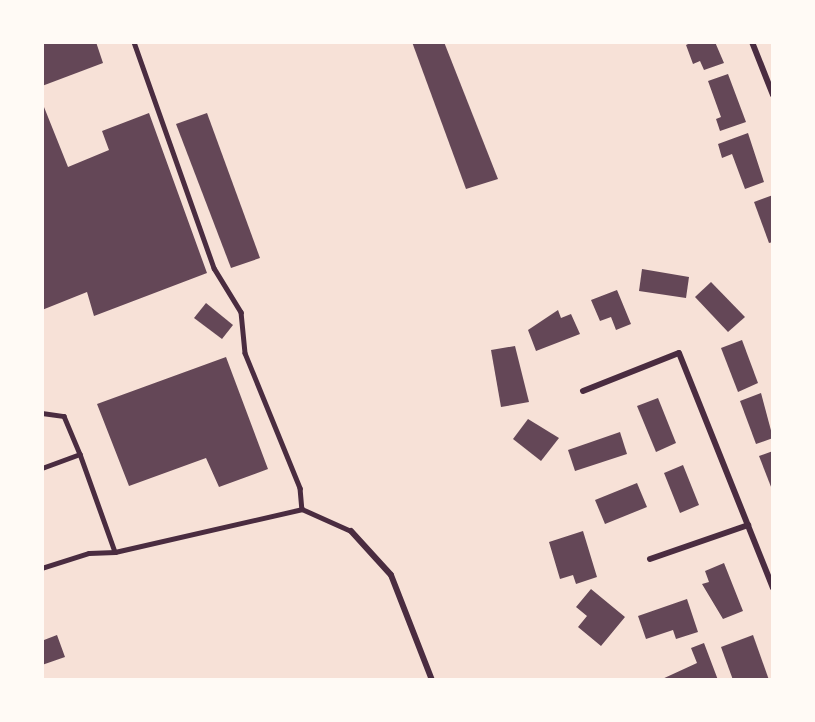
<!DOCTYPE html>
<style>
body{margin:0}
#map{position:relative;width:815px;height:722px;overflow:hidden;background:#f7e1d7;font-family:"Nunito Sans",sans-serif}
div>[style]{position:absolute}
.building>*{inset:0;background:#644757}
.service>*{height:4.5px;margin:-2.25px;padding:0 2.25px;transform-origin:2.25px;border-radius:2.25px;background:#4a2c40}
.minor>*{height:6px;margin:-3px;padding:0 3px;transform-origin:3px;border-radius:3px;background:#4a2c40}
span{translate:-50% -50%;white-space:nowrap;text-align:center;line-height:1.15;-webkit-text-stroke:6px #fffaf5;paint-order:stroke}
.frame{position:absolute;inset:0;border:44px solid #fffaf5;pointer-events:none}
</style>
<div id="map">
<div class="building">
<div style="clip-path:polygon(42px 42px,96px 42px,103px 63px,42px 86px)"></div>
<div style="clip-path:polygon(412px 42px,444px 42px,498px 179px,466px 189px)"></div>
<div style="clip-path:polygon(692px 42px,715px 42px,724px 63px,704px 70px,700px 61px,693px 64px,686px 45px)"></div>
<div style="clip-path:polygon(728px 74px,746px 122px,720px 131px,716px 119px,721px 117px,708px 81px)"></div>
<div style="clip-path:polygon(42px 102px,68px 167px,109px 150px,102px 131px,149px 113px,207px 273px,94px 316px,87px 292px,42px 310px)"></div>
<div style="clip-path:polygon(207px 113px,260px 258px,231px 268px,176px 124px)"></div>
<div style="clip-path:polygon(748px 133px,764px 182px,745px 189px,732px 154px,722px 158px,718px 144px)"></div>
<div style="clip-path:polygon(773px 195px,773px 242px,769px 243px,754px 202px)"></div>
<div style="clip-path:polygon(642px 269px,689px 277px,686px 298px,639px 291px)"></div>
<div style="clip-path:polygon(711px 282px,745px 317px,728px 332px,695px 297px)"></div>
<div style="clip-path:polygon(617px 290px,631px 324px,616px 330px,611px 317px,600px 321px,591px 300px)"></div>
<div style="clip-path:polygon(206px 303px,233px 325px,222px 339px,194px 318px)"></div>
<div style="clip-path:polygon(558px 310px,561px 318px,571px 314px,580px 334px,536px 351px,528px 330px)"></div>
<div style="clip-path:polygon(742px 340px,758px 383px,738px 392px,721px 348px)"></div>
<div style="clip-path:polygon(515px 346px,529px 402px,501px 407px,491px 350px)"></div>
<div style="clip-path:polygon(226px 357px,268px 469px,219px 487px,206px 458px,129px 486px,97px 404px)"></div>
<div style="clip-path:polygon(761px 393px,773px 438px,756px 444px,740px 401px)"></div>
<div style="clip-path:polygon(658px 398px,676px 443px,656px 452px,637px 406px)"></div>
<div style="clip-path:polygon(528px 419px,559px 438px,541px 461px,513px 439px)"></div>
<div style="clip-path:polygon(620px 432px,627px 454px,575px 471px,568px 450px)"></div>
<div style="clip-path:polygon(773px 451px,773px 492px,759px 456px)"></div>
<div style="clip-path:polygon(683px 465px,699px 505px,680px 513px,664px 473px)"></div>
<div style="clip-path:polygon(637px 483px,647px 507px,605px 524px,595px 500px)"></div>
<div style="clip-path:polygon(583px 531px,597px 577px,576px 584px,573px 575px,560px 579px,549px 542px)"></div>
<div style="clip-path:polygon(724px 563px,743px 611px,723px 619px,702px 584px,709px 582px,705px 571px)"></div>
<div style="clip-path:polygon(591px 589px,625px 617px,601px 646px,578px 627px,587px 616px,576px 607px)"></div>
<div style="clip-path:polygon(687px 599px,698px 632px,676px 639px,673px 630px,646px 639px,638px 616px)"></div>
<div style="clip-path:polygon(42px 635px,44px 640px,57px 635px,65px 657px,42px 665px)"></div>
<div style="clip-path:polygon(753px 635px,769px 680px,733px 680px,721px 647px)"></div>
<div style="clip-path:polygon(704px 643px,718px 680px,660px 680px,697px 663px,691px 648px)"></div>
</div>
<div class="service">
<div style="left:134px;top:42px;width:240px;rotate:70.5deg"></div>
<div style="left:214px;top:268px;width:52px;rotate:58.5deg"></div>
<div style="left:241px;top:312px;width:41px;rotate:84.4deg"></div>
<div style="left:245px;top:353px;width:146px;rotate:67.8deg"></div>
<div style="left:300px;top:488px;width:21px;rotate:85deg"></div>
<div style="left:42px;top:413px;width:22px;rotate:8deg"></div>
<div style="left:64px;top:416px;width:41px;rotate:67.2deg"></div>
<div style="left:42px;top:468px;width:40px;rotate:-20.2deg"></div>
<div style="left:80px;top:454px;width:104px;rotate:70.3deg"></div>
<div style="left:115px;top:552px;width:192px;rotate:-12.9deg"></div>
<div style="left:302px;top:509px;width:54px;rotate:24.2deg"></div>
<div style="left:42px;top:568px;width:49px;rotate:-17.7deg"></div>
<div style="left:89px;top:553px;width:26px;rotate:-2deg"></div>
</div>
<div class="minor">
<div style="left:752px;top:42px;width:57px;rotate:68.4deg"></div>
<div style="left:583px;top:391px;width:103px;rotate:-21.6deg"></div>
<div style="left:679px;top:353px;width:253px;rotate:68.2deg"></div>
<div style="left:351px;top:531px;width:59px;rotate:47.7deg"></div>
<div style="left:391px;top:575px;width:113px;rotate:68.7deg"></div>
<div style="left:650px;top:559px;width:104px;rotate:-19.1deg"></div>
</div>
<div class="frame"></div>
</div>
